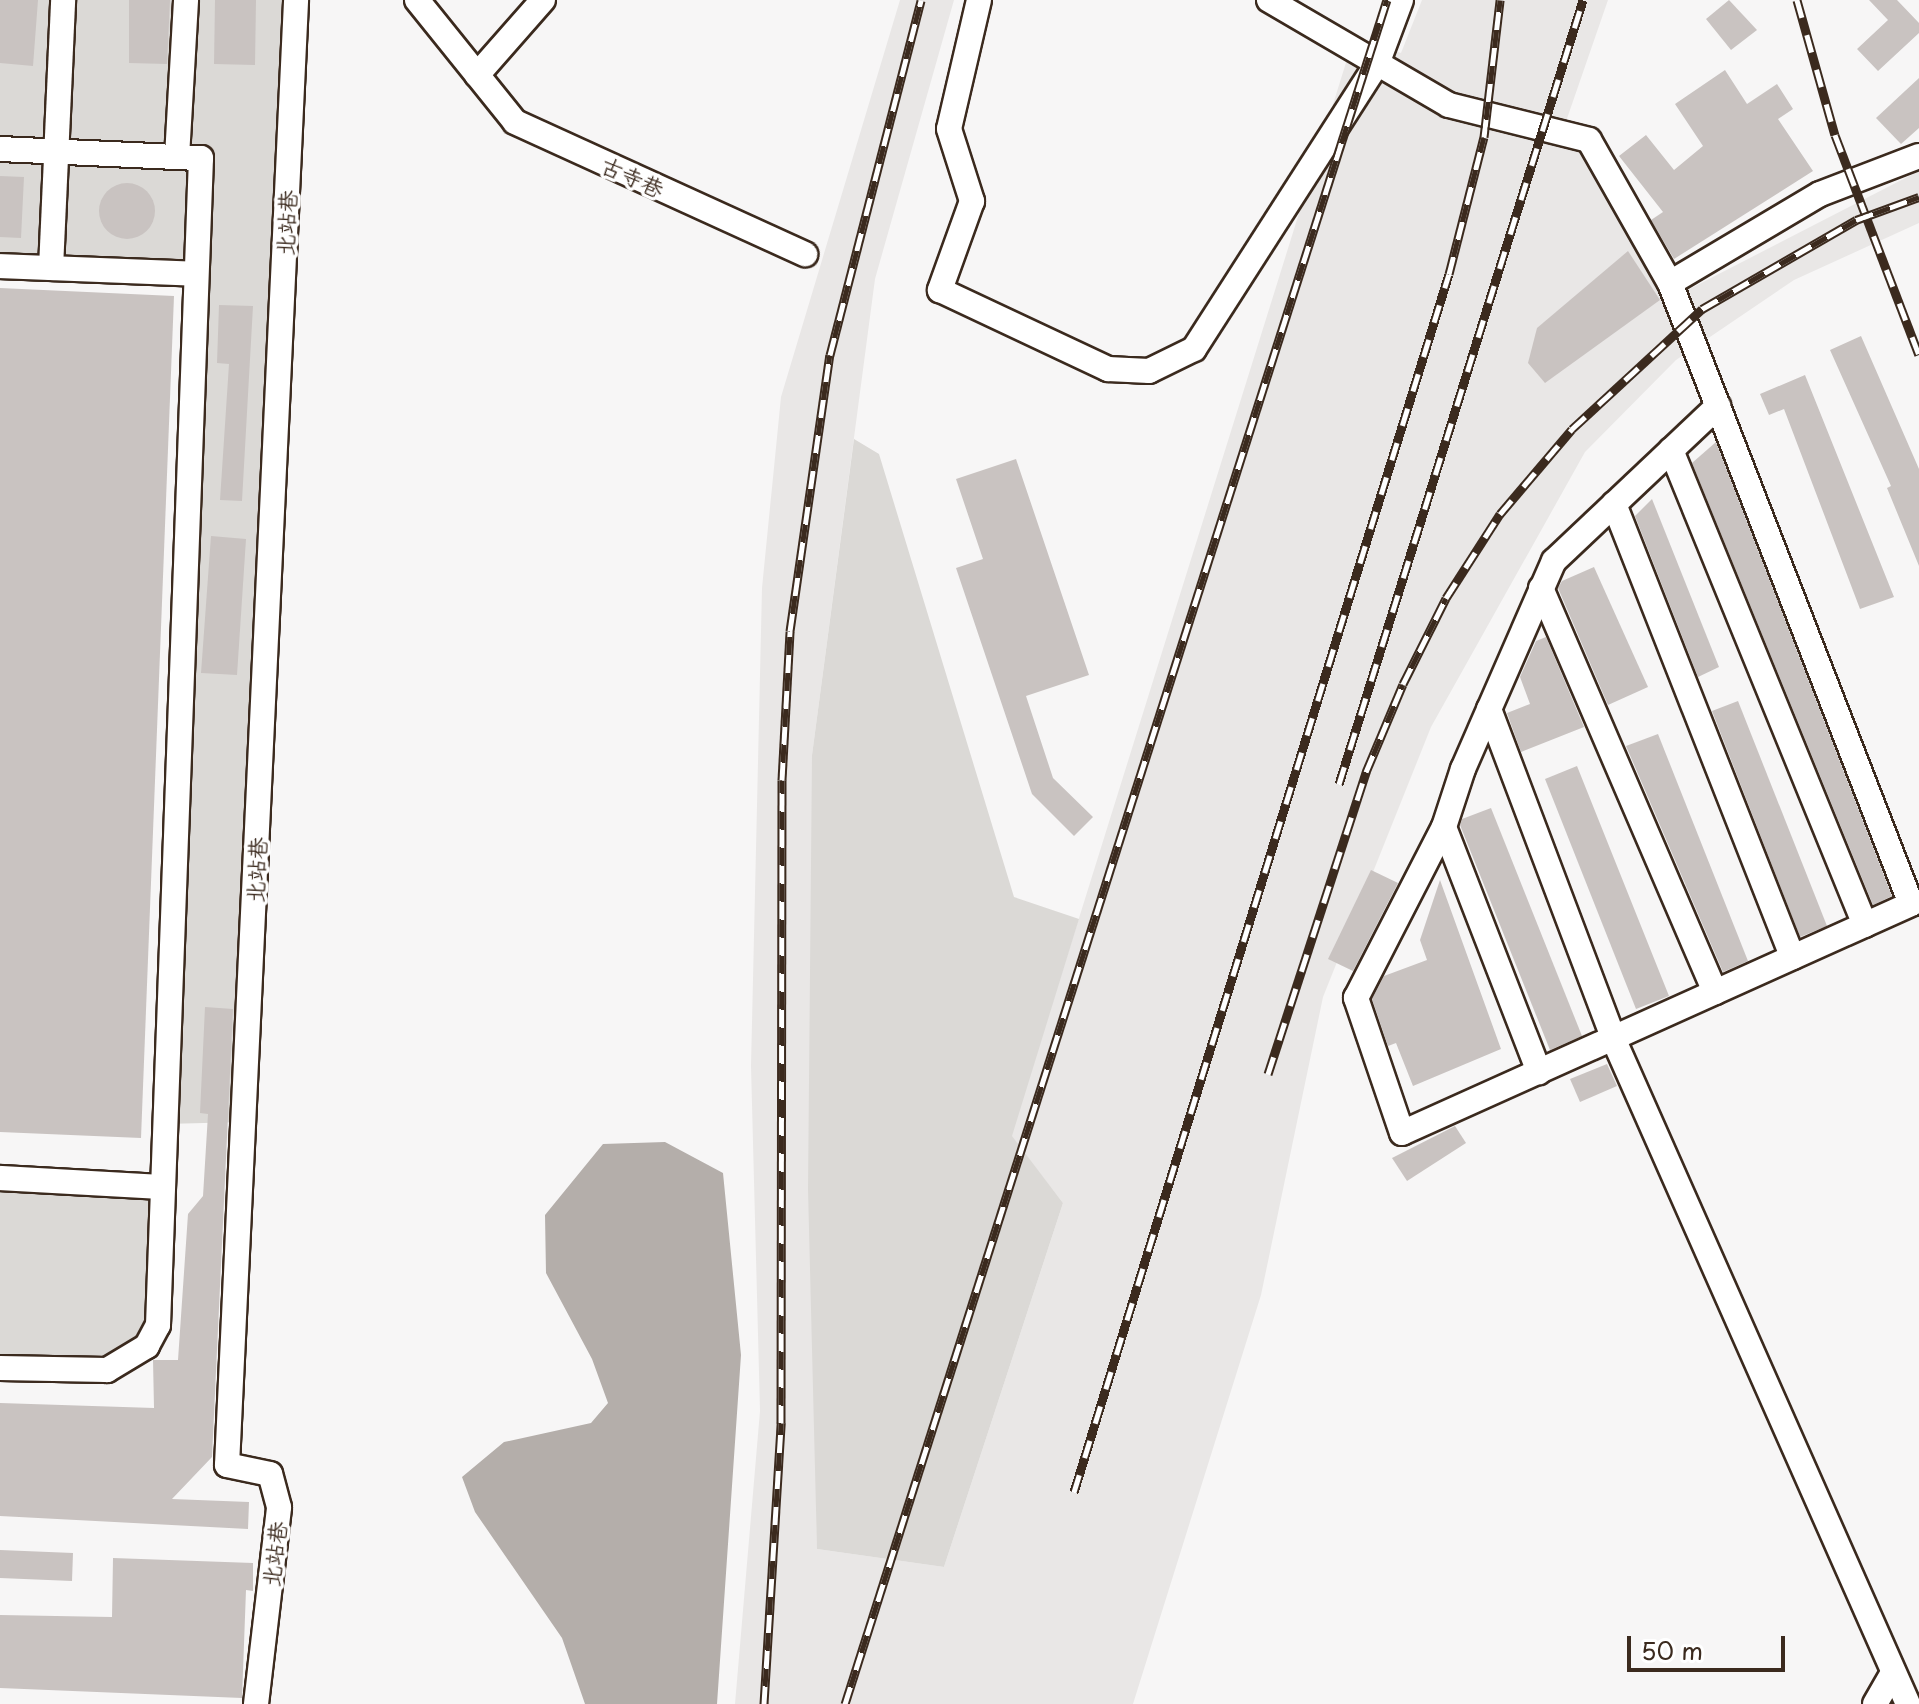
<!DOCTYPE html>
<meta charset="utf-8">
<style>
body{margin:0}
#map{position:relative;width:1919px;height:1704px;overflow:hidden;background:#f7f6f6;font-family:"Playpen Sans","LXGW WenKai TC",sans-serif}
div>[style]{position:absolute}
.built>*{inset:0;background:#e9e7e6}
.green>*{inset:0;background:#dbd9d6}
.water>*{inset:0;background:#b4aeaa}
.building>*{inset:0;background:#c9c3c1}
.round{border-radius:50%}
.roads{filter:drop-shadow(2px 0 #3b2a1e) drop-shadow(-2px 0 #3b2a1e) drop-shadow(0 2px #3b2a1e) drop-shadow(0 -2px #3b2a1e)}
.minor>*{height:24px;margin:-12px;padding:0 12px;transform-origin:12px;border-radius:12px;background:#fff}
.rail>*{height:9px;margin-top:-4.5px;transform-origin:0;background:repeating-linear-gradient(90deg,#fff 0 18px,#3b2a1e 0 36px);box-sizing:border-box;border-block:2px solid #3b2a1e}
span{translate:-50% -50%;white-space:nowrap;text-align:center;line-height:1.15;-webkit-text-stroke:7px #fff;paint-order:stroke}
.street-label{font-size:22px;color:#3b2a1e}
.scale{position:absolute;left:1627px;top:1636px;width:158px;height:36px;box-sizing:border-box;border:4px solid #3b2a1e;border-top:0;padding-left:10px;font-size:24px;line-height:28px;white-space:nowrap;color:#3b2a1e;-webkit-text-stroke:6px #fff;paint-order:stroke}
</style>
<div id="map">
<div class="built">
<div style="clip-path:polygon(900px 0,954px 0,875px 279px,812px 755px,817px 1549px,944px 1567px,1063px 1203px,1011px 1136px,1354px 37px,1401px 53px,1422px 0,1608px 0,1562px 133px,1589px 140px,1676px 296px,1919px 171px,1919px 223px,1794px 280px,1676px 360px,1585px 452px,1431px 727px,1323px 997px,1261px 1295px,1133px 1704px,735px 1704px,760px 1411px,751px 1066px,762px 588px,781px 397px)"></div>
</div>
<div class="green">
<div style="clip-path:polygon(0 0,296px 0,243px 1122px,165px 1124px,196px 274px,0 266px)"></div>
<div style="clip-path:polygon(854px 439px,879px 454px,1014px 897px,1079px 919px,1012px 1136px,1063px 1203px,944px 1567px,817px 1549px,808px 1189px,812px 755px)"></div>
<div style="clip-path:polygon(0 1178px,163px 1187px,158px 1321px,107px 1370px,0 1368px)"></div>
</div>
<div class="water">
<div style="clip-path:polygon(665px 1142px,723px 1173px,741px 1355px,717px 1704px,585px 1704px,562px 1638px,475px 1512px,462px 1477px,504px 1442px,591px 1423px,608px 1403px,592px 1359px,546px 1273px,545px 1215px,603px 1144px)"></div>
</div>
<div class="building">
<div style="clip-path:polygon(0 0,38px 0,33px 66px,0 63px)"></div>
<div style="clip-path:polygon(129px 0,170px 0,167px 64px,129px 63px)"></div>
<div style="clip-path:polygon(215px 0,256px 0,255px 65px,214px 64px)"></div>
<div style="clip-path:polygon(1729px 0,1757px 30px,1731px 50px,1706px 19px)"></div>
<div style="clip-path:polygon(1869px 0,1897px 0,1919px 23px,1919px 33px,1878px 71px,1857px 49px,1888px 20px)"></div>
<div style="clip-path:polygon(1725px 70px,1747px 104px,1777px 84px,1793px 109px,1778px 119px,1813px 171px,1674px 259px,1651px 220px,1663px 212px,1619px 156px,1646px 135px,1674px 170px,1703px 146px,1675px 104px)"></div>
<div style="clip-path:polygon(1919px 78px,1919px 128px,1901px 144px,1876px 118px)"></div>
<div style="clip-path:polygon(0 176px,24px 177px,21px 238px,0 237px)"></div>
<div class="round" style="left:99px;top:183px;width:56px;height:56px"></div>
<div style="clip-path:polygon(1628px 251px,1660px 300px,1545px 383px,1528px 363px,1537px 328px)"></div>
<div style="clip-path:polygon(0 288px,174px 296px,141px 1138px,0 1132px)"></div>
<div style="clip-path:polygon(219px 305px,253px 306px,242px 501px,220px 500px,229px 364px,217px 363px)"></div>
<div style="clip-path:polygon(1861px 336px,1919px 469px,1919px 566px,1887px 488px,1891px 486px,1830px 350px)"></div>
<div style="clip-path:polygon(1805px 375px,1894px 597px,1860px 609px,1784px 409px,1769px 415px,1760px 394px)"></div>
<div style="clip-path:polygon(1716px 442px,1892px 896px,1873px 905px,1692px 463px)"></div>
<div style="clip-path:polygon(1016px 459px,1089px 675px,1026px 696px,1053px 778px,1093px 817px,1074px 836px,1032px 794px,956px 568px,983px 559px,956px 479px)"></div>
<div style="clip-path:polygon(1652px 499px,1719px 667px,1698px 677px,1635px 516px)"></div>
<div style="clip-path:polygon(211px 536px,246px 539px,237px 675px,201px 673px)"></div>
<div style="clip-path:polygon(1594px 567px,1648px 687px,1608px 705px,1558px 588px,1562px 581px)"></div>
<div style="clip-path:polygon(1546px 637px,1584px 727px,1521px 752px,1507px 713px,1530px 704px,1520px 677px,1536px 641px)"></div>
<div style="clip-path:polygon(1738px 701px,1827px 926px,1800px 937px,1712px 711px)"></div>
<div style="clip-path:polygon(1658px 734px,1748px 961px,1723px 972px,1626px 746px)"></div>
<div style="clip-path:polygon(1577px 766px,1669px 996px,1636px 1009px,1545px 779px)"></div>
<div style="clip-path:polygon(1491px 808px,1582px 1036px,1550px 1050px,1460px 825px,1462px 819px)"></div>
<div style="clip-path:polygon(1371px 870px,1398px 883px,1353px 971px,1328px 959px)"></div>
<div style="clip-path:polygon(1440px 880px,1501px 1049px,1413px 1086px,1396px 1043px,1388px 1046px,1372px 999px,1384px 976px,1427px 960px,1420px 940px)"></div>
<div style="clip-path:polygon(205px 1007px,233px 1009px,212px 1457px,172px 1499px,249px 1502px,248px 1529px,0 1516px,0 1403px,154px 1408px,153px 1360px,178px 1360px,188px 1214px,203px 1196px,208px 1114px,200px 1113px)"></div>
<div style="clip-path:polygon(1607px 1064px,1617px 1086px,1580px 1102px,1570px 1079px)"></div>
<div style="clip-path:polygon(1455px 1126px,1466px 1143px,1407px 1181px,1392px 1158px)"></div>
<div style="clip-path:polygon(0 1550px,73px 1553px,72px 1581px,0 1578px)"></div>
<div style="clip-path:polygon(113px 1558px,253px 1563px,253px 1591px,246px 1590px,242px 1698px,0 1688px,0 1615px,112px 1617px)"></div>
</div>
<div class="roads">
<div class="minor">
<div style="left:417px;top:0;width:156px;rotate:51.2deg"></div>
<div style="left:515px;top:122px;width:319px;rotate:24.5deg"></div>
<div style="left:979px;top:0;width:132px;rotate:103.1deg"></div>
<div style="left:949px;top:129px;width:76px;rotate:72.3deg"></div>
<div style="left:972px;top:201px;width:95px;rotate:109.8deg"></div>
<div style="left:940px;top:290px;width:186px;rotate:25.2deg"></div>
<div style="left:1108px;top:369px;width:41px;rotate:2.8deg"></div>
<div style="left:1149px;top:371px;width:50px;rotate:-26.1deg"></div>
<div style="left:1194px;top:349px;width:339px;rotate:-57.3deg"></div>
<div style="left:1377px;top:64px;width:68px;rotate:-69.4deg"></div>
<div style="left:1269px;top:0;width:208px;rotate:30.3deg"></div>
<div style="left:1449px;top:105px;width:144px;rotate:14deg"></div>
<div style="left:1589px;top:140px;width:164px;rotate:60.5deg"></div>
<div style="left:1670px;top:283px;width:174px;rotate:-30.7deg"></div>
<div style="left:1820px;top:194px;width:106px;rotate:-21deg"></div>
<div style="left:477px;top:75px;width:100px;rotate:-48.7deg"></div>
<div style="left:0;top:149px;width:201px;rotate:2.6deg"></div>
<div style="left:201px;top:158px;width:1168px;rotate:92.11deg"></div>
<div style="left:158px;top:1325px;width:24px;rotate:118deg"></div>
<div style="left:147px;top:1346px;width:47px;rotate:149deg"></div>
<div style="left:107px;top:1370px;width:107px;rotate:-178.9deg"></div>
<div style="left:177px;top:157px;width:157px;rotate:-86.7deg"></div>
<div style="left:0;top:266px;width:196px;rotate:2.3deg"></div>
<div style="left:51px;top:268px;width:268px;rotate:-87.4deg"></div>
<div style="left:1670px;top:283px;width:666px;rotate:68.79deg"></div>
<div style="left:1911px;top:904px;width:558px;rotate:155.78deg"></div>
<div style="left:1402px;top:1133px;width:143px;rotate:-108.8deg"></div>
<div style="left:1356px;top:998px;width:192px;rotate:-62.8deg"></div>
<div style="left:1444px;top:827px;width:61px;rotate:-71.9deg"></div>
<div style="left:1463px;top:769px;width:227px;rotate:-66.4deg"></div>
<div style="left:1554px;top:561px;width:226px;rotate:-43.4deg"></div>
<div style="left:1671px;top:450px;width:513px;rotate:67.78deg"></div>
<div style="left:1614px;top:504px;width:487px;rotate:68.5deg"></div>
<div style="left:1541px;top:588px;width:440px;rotate:66.7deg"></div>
<div style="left:1489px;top:709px;width:352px;rotate:69.3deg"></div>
<div style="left:1613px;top:1038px;width:728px;rotate:66.11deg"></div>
<div style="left:1444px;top:827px;width:263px;rotate:68.8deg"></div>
<div style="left:0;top:1178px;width:163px;rotate:3.2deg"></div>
<div style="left:256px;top:1704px;width:198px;rotate:-83.3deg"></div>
<div style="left:279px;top:1507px;width:34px;rotate:-105deg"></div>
<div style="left:270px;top:1474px;width:44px;rotate:-168.2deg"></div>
<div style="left:227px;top:1465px;width:1467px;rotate:-87.3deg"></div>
<div style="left:1875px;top:1704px;width:36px;rotate:-60deg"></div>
</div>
</div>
<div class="rail">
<div style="left:1797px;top:0;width:140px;rotate:74.3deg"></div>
<div style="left:1835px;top:135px;width:235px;rotate:69.1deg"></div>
<div style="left:1339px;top:784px;width:821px;rotate:-72.71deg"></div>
<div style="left:1268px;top:1074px;width:318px;rotate:-72deg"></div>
<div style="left:1366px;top:772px;width:95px;rotate:-67.2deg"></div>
<div style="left:1403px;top:684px;width:96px;rotate:-63.4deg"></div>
<div style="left:1446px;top:598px;width:100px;rotate:-57.3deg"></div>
<div style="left:1500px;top:514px;width:111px;rotate:-49.7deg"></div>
<div style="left:1572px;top:429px;width:177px;rotate:-42.7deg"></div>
<div style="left:1702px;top:309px;width:178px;rotate:-30deg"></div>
<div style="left:1856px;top:220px;width:67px;rotate:-20.1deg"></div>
<div style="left:1074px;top:1492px;width:1274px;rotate:-72.89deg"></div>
<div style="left:1449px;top:274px;width:141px;rotate:-75.7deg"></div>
<div style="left:1484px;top:137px;width:138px;rotate:-83.3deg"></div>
<div style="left:764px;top:1704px;width:282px;rotate:-86.5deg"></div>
<div style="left:781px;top:1423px;width:643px;rotate:-89.91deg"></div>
<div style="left:782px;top:780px;width:149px;rotate:-86.9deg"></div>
<div style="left:790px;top:631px;width:279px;rotate:-81.8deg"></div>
<div style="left:830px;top:355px;width:366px;rotate:-75.6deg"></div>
<div style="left:845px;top:1704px;width:1788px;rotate:-72.36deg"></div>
</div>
<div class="street-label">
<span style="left:633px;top:176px;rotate:24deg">古寺巷</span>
<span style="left:285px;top:223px;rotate:-87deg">北站巷</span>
<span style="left:255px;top:870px;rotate:-87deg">北站巷</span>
<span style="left:273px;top:1554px;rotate:-83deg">北站巷</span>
</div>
<div class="scale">50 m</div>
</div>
